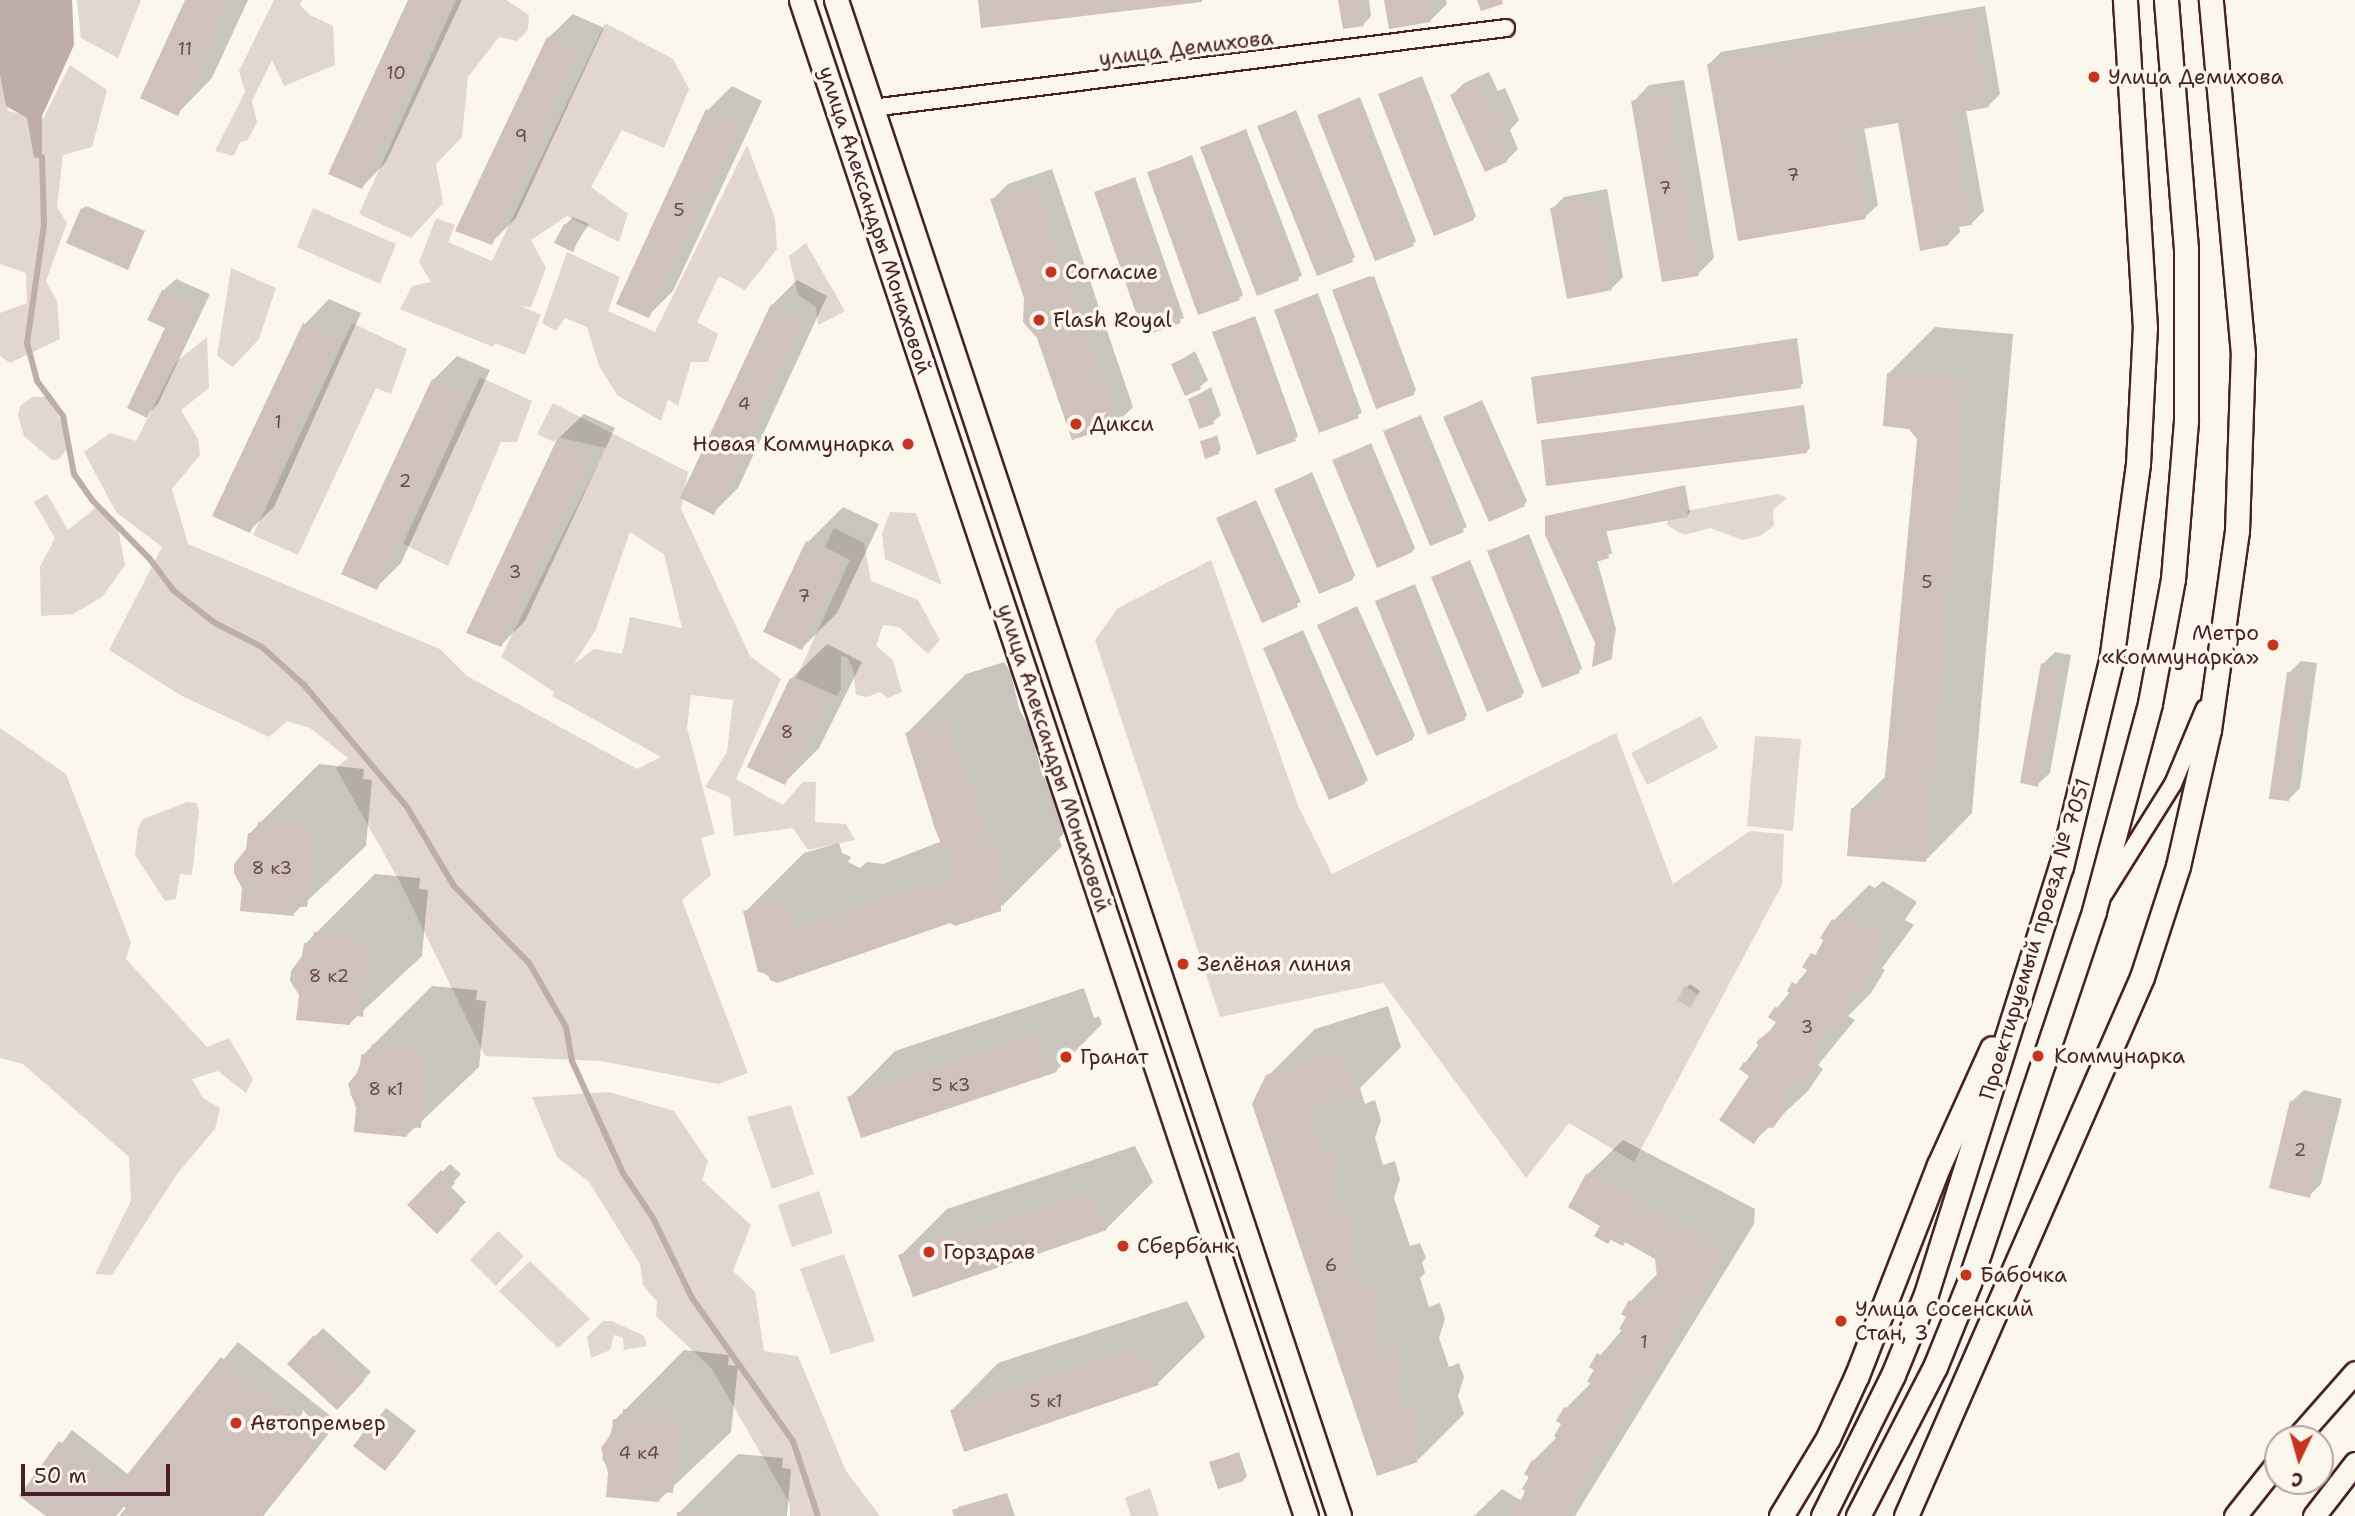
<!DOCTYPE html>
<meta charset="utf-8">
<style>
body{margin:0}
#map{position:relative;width:2355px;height:1516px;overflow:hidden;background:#fbf7ec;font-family:"Shantell Sans",sans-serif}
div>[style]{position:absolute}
.green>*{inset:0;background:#e2d7d0}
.water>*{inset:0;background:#bfadaa}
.shadow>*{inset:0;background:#0003}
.stream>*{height:6px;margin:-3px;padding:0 3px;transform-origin:3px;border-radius:3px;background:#bfadaa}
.building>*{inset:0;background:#cfc2bc}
.roads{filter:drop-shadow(2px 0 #4a1f2b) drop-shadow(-2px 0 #4a1f2b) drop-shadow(0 2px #4a1f2b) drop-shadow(0 -2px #4a1f2b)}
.minor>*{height:16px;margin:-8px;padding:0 8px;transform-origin:8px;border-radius:8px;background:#fbf7ec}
.tertiary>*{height:21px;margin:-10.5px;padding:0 10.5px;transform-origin:10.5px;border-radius:10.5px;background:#fbf7ec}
.secondary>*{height:23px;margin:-11.5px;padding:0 11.5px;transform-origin:11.5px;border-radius:11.5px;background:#fbf7ec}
.dots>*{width:19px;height:19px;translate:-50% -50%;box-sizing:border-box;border:4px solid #fbf7ec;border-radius:50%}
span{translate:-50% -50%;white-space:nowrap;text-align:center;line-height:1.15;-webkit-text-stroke:7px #fbf7ec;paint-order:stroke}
.number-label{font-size:18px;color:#6b484f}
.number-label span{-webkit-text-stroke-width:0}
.street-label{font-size:21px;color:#4a1f2b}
.poi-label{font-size:21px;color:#4a1f2b}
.left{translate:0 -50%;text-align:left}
.right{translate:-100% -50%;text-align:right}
.north{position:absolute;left:2264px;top:1425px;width:70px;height:70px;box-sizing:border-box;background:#fbf7ec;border:2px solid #b4a19f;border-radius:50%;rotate:185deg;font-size:19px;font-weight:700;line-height:28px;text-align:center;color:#4a1f2b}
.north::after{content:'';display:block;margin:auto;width:24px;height:32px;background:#c8321e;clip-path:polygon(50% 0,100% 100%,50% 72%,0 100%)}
.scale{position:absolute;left:21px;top:1464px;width:149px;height:32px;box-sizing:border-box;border:4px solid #4a1f2b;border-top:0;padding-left:9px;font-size:21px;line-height:24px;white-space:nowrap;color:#4a1f2b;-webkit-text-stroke:5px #fbf7ec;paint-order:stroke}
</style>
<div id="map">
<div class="green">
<div style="clip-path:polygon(77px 0,141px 0,118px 58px,81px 38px)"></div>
<div style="clip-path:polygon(274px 0,302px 0,300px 5px,310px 15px,333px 26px,335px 65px,284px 86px,272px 60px,252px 101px,257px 122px,247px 141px,240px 142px,234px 156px,215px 151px,245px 92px,239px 71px)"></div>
<div style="clip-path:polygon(456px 0,506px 0,529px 15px,528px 30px,517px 41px,499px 37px,468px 77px,462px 137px,436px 164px,443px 203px,411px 238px,359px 214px)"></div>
<div style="clip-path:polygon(605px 23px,673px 59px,689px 89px,664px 148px,622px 130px,591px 187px,628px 214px,619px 242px,567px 216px,531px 240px,546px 268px,531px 307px,521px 306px,541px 315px,525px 355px,495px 343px,493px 347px,400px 309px,412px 286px,431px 282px,419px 262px,436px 218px,455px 225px,448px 242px,492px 261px)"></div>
<div style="clip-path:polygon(0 54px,8px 111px,43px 119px,70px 65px,107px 90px,92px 147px,63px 155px,57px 207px,67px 223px,46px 281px,57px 301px,60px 339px,10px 363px,0 356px,0 313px,27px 303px,26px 273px,0 264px)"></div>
<div style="clip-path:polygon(747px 145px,775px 218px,777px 249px,745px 290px,719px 276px,697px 322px,718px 334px,708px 362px,691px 362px,678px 406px,668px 399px,661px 421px,617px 395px,599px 366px,587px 327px,565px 318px,556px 331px,542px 323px,567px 252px,620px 277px,608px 311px,655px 332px)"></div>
<div style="clip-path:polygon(313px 208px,396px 244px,380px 284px,297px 247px)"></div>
<div style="clip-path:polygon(806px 243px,845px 311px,818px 325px,816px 307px,798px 295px,789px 256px)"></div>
<div style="clip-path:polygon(231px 268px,276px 288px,259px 339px,233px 367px,217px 356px)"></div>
<div style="clip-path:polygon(352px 323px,407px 349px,391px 394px,376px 388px,298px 555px,253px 535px)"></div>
<div style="clip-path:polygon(evenodd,207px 337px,209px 388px,181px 410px,198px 439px,200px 455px,172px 489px,188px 544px,440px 649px,467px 676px,637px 769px,661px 757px,552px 696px,554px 692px,501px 657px,606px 448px,558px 437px,554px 442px,537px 434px,553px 403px,688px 472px,681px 509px,750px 656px,781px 679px,736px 779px,783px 805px,803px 782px,816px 782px,815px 822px,846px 824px,855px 840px,808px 850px,793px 828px,734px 836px,730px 797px,705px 787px,727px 752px,733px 700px,691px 695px,687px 728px,715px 834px,701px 838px,711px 875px,682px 900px,748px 1073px,718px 1084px,601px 1061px,485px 1056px,401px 884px,336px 768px,348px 758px,310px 728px,287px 721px,269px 737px,182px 696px,109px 650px,162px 547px,116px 512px,84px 452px,110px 433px,136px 441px,176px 362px,207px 337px,630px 532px,664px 554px,682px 628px,630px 617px,622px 654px,594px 649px,574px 664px,596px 629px,630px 532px)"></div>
<div style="clip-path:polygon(480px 377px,532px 401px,517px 442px,501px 442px,448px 566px,403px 544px)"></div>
<div style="clip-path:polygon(32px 397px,49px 397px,66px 432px,66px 450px,59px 459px,52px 460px,24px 436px,18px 415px,20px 406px)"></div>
<div style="clip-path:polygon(47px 494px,68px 530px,98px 506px,118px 529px,125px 565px,102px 597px,73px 614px,41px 616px,40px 567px,55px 538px,34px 502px)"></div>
<div style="clip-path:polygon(1778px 494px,1787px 498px,1773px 510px,1774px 526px,1760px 536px,1742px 540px,1710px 528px,1684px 535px,1667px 525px,1669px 514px)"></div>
<div style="clip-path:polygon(890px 512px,916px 513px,942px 585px,885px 559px,882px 533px)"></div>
<div style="clip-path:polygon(834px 528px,864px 543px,871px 581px,918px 600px,940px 640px,928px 654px,899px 627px,883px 625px,876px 646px,893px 660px,902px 692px,888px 698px,880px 692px,867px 697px,856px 695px,853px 669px,847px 657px,841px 656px,841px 689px,837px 696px,796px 678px,850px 560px,825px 547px)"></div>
<div style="clip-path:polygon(1211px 560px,1299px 808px,1332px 874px,1616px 733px,1673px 884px,1750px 831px,1784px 834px,1782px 885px,1634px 1162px,1569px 1123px,1526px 1178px,1383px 983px,1220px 1017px,1095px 640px,1118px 608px)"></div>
<div style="clip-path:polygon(1701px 716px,1718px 748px,1647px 785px,1631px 753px)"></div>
<div style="clip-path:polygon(0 728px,66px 774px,131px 943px,126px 959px,207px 1047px,229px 1038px,253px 1079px,246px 1093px,218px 1071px,192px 1079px,203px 1098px,220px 1108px,215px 1129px,177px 1174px,112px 1275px,95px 1274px,131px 1201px,129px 1157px,23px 1064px,0 1058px)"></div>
<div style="clip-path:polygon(1755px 736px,1801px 739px,1793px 831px,1747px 826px)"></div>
<div style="clip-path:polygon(187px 802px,196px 803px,199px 811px,192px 875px,180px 874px,176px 899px,165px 901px,135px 855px,138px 828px,143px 819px)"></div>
<div style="clip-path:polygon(609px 1092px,674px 1111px,708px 1161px,702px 1180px,751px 1225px,733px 1271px,755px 1292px,764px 1351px,798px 1356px,846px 1471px,880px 1516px,790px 1516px,790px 1504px,712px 1369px,656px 1316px,657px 1302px,643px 1285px,640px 1264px,589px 1182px,557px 1157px,532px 1097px)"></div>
<div style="clip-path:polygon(791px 1105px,814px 1174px,772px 1189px,747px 1117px)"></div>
<div style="clip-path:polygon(819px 1191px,833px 1233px,792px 1247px,778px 1205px)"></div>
<div style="clip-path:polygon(498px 1231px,524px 1256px,496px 1286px,470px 1260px)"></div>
<div style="clip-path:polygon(844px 1254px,875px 1341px,831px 1354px,800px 1269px)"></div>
<div style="clip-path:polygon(530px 1261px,590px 1319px,558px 1348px,499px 1291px)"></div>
<div style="clip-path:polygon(603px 1321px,612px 1321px,644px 1336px,647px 1346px,624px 1350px,623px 1338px,614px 1335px,610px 1350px,591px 1358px,587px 1337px)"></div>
<div style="clip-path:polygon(1150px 1488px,1159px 1516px,1131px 1516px,1125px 1498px)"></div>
</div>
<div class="water">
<div style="clip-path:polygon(0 0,72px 0,74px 45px,42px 116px,42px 157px,34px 158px,27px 118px,6px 106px,0 75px)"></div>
</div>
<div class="shadow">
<div style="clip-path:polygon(187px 0,248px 0,212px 78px,177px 114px)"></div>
<div style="clip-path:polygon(410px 0,462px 0,386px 162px,362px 187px)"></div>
<div style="clip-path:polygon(1340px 0,1369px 0,1371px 16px,1364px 24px)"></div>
<div style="clip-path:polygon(1386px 0,1446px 0,1447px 4px,1431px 20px)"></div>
<div style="clip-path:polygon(1985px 6px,2000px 94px,1988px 106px,1966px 110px,1984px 211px,1972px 223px,1959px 225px,1960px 232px,1948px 244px,1899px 121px,1864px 127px,1878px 205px,1865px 217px,1709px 64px,1721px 52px)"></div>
<div style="clip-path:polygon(573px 14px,604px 28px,516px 218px,491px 243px,548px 38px)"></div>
<div style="clip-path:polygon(1489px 72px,1498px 91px,1505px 88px,1519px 120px,1510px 130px,1518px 149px,1506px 161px,1452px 95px,1464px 83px)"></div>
<div style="clip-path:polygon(1422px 76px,1476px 216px,1473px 219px,1380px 94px)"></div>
<div style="clip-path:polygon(1684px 80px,1714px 258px,1698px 274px,1633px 102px,1649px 85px)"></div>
<div style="clip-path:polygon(732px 86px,762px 101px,673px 291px,648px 316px,708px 110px)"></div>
<div style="clip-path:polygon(1360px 97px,1416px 241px,1413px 244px,1319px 115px)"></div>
<div style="clip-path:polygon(1296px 110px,1355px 257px,1352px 260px,1259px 127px)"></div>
<div style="clip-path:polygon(1246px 129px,1302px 275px,1298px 278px,1203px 148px)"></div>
<div style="clip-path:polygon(1192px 155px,1243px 295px,1239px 298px,1149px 173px)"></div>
<div style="clip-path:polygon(1052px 169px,1133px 407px,1117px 423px,1025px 298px,992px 200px,1008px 184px)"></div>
<div style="clip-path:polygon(1135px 177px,1184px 318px,1145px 333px,1096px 193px)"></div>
<div style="clip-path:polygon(1607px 189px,1623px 277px,1611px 289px,1552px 209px,1564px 197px)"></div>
<div style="clip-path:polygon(86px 206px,145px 231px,127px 268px,82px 209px)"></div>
<div style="clip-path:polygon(573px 217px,589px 224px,572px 250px,565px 225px)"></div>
<div style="clip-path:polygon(1374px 276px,1416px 390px,1413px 394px,1336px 291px)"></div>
<div style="clip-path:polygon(176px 279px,210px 294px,158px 404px,146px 416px,167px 328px,163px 291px)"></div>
<div style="clip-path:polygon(797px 280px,827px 296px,738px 488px,713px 513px,772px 305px)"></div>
<div style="clip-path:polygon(1318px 293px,1362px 413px,1320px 431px,1276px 310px)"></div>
<div style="clip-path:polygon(329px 299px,361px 313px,274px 507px,249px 531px,215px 515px,305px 324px)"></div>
<div style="clip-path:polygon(1255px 316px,1298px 436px,1295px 439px,1214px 333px)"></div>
<div style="clip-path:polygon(1935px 327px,2013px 334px,1972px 813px,1926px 860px,1852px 809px,1887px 775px,1919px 438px,1888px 374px)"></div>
<div style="clip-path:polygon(1797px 338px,1803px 383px,1800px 386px,1533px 377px)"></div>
<div style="clip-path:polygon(1195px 351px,1208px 380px,1200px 387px,1173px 365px)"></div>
<div style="clip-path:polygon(457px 356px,490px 370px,401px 563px,376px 588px,433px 380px)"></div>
<div style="clip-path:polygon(1211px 387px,1221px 415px,1213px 422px,1190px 399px)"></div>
<div style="clip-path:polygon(1482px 400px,1527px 501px,1524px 505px,1445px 418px)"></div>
<div style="clip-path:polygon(1804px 405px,1810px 448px,1806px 452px,1542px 441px)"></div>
<div style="clip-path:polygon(584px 414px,615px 428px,525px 621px,501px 645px,559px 438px)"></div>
<div style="clip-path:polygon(1421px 415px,1467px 527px,1431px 544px,1385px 432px)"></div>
<div style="clip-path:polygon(1217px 435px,1221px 449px,1218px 453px,1202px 442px)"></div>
<div style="clip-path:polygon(1371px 443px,1415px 548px,1412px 551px,1334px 461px)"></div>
<div style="clip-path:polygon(1312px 472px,1355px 575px,1352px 579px,1276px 490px)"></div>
<div style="clip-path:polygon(1685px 485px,1690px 512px,1687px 516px,1606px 530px,1612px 553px,1597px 560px,1616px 629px,1611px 657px,1597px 643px,1547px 517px)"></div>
<div style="clip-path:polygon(1256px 500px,1301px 602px,1263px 620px,1218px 518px)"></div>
<div style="clip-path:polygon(843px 507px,879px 524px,837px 613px,802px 648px,808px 542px)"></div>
<div style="clip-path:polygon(1529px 534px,1582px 668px,1579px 671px,1489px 552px)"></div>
<div style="clip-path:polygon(1470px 560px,1524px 692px,1521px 696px,1433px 577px)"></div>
<div style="clip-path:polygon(1415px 584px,1467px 715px,1464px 719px,1377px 601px)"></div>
<div style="clip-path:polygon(1357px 606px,1415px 735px,1412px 739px,1319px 625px)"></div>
<div style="clip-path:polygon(1303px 630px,1368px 780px,1364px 783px,1265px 648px)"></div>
<div style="clip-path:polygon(827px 644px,862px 662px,819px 748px,784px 783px,791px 679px)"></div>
<div style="clip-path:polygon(2055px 652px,2071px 655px,2050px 773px,2037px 785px,2043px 664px)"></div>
<div style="clip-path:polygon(2301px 661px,2317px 663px,2300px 788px,2288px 800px,2289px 673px)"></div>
<div style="clip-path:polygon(1004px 662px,1011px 673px,1019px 709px,1031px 730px,1042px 775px,1053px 786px,1067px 829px,1059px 839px,1062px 846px,1003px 905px,777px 981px,760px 971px,745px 912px,804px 853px,839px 843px,842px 853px,851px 857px,848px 862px,860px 868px,867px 862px,883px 864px,942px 841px,907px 733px,966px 674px)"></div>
<div style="clip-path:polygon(319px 764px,364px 769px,363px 779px,372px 780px,366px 846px,293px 914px,248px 849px,249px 834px)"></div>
<div style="clip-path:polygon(375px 874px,420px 878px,419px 889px,428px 890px,422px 956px,349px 1024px,300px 995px,305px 944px)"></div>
<div style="clip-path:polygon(1883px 881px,1917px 902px,1905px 920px,1914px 925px,1882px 968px,1885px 970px,1871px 993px,1848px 1016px,1855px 1020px,1818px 1065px,1823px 1069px,1808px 1091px,1754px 1141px,1752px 1076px,1745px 1063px,1777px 1021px,1777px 1008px,1808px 969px,1834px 920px,1869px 885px,1875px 888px)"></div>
<div style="clip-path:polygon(1690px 984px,1700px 991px,1693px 1002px,1686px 988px)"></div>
<div style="clip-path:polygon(432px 986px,477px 990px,476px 1000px,486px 1001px,479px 1067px,407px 1135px,358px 1108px,350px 1094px,363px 1055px)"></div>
<div style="clip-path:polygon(1084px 988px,1094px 1018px,1099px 1016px,1102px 1024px,1056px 1071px,849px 1098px,895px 1051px)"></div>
<div style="clip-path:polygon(1388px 1006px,1401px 1047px,1360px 1088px,1365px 1104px,1375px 1100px,1381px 1120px,1375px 1138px,1383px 1165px,1395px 1161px,1400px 1179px,1394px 1198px,1410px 1246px,1420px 1243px,1426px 1258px,1422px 1262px,1425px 1273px,1420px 1278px,1429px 1307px,1440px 1303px,1445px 1319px,1439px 1338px,1449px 1367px,1459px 1363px,1464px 1377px,1458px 1396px,1464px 1414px,1418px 1460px,1268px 1076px,1315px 1029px)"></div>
<div style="clip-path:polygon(2304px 1090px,2342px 1099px,2321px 1184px,2309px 1196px,2291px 1102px)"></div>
<div style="clip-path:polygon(1623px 1140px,1755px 1209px,1754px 1224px,1575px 1516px,1474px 1516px,1502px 1489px,1522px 1501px,1533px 1461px,1558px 1436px,1566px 1408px,1592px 1382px,1596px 1369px,1591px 1366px,1623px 1329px,1631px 1301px,1658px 1273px,1657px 1258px,1602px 1226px,1587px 1175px)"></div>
<div style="clip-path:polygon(1135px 1146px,1153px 1182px,1106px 1229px,914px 1295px,900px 1256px,947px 1209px)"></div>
<div style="clip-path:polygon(450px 1164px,461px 1174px,450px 1186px,466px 1202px,437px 1231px,410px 1205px)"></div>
<div style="clip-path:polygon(1187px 1301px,1205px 1337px,1158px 1383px,952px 1410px,998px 1363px)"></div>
<div style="clip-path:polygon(323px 1328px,371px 1372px,345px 1400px,290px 1364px)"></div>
<div style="clip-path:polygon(238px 1342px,338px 1422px,263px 1516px,121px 1516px,128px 1508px,125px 1505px,116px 1516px,49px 1516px,22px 1495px,72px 1430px,129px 1475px)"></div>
<div style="clip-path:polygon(684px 1350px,729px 1355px,728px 1365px,738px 1366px,731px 1432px,659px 1500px,610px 1472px,602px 1458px,615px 1420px)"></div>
<div style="clip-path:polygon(386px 1408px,416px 1431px,393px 1461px,356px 1446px)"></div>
<div style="clip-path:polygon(1239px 1452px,1247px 1476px,1243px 1480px,1211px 1462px)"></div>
<div style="clip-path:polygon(738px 1454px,783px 1458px,782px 1468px,791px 1469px,787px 1516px,676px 1516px)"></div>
<div style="clip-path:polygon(1007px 1493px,1015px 1516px,956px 1516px,958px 1507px)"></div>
</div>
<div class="stream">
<div style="left:42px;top:157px;width:68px;rotate:88.3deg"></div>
<div style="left:44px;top:225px;width:119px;rotate:98.2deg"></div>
<div style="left:27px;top:343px;width:39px;rotate:75deg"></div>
<div style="left:37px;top:381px;width:44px;rotate:53.4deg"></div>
<div style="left:63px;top:416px;width:59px;rotate:79.3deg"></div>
<div style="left:74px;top:474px;width:32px;rotate:55deg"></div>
<div style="left:92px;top:500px;width:81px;rotate:45.5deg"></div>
<div style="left:149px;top:558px;width:41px;rotate:52.9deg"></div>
<div style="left:174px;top:591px;width:52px;rotate:38deg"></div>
<div style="left:215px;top:623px;width:53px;rotate:27.1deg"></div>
<div style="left:262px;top:647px;width:57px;rotate:42.1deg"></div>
<div style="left:304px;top:685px;width:160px;rotate:49.8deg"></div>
<div style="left:407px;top:807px;width:92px;rotate:59.3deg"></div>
<div style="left:454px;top:886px;width:107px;rotate:45.8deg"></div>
<div style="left:529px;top:963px;width:74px;rotate:60deg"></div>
<div style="left:566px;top:1027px;width:35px;rotate:80deg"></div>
<div style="left:572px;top:1061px;width:123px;rotate:65.5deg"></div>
<div style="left:623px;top:1173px;width:54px;rotate:56.3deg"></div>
<div style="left:653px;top:1218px;width:89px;rotate:64deg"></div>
<div style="left:692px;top:1298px;width:175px;rotate:54.8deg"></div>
<div style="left:793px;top:1441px;width:79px;rotate:71.6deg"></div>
</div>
<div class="building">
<div style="clip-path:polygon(185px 0,230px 0,178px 116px,140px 98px)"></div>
<div style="clip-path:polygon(408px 0,451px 0,362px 189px,328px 174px)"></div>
<div style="clip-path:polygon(978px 0,1202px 0,1202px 2px,981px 28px)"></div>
<div style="clip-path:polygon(1338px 0,1360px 0,1364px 26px,1343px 29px)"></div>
<div style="clip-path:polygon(1384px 0,1428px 0,1431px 22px,1389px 29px)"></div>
<div style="clip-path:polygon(1477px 0,1502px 0,1503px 4px,1481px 11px)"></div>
<div style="clip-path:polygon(1973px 17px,1989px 107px,1953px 114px,1972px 225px,1946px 229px,1949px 245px,1920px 251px,1898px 123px,1851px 131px,1866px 219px,1738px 241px,1707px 64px)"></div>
<div style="clip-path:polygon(547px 37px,580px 53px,492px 245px,455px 231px)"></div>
<div style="clip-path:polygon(1418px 78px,1474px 220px,1434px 236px,1378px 94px)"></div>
<div style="clip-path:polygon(1477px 83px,1486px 102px,1492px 99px,1508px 133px,1496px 138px,1507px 162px,1485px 172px,1450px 95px)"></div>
<div style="clip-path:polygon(1668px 95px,1699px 276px,1662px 282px,1631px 101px)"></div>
<div style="clip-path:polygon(1356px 100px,1414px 246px,1375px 261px,1317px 115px)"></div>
<div style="clip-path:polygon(706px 109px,739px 126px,649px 318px,616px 304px)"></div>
<div style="clip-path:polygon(1293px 112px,1353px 262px,1317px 276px,1257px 126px)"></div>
<div style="clip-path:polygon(1243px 131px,1299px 280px,1257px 296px,1200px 147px)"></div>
<div style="clip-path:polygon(1189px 157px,1240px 300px,1198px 315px,1147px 172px)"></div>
<div style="clip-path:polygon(1131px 179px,1181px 323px,1144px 336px,1094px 192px)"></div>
<div style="clip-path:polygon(1035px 184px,1118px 425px,1072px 440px,1037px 338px,1023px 322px,1024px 298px,990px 199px)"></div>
<div style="clip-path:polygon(1595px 200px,1612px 290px,1567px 299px,1550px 208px)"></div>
<div style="clip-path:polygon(81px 208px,143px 235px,128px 270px,66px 243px)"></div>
<div style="clip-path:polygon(564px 224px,582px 232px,573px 252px,554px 243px)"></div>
<div style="clip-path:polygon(1370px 276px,1414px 395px,1376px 409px,1332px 290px)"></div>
<div style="clip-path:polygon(162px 290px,199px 307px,147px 418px,127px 408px,165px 328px,147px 320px)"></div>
<div style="clip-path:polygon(1315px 295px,1359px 418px,1319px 433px,1274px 310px)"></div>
<div style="clip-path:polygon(771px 304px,803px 320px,714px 515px,680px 498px)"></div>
<div style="clip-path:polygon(1252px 318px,1296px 441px,1257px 455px,1212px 332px)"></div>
<div style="clip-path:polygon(303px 323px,338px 338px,250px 533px,212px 516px)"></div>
<div style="clip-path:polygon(1794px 341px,1801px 388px,1537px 424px,1531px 377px)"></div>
<div style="clip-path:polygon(1187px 357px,1201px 389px,1185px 396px,1171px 364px)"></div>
<div style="clip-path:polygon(1887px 373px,1967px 380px,1926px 862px,1847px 856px,1851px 808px,1868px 809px,1883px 796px,1917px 439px,1909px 429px,1883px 426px)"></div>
<div style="clip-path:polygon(432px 379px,467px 394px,377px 590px,341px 574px)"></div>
<div style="clip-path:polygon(1203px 393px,1214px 424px,1199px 429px,1188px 399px)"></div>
<div style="clip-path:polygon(1479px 402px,1525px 506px,1489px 522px,1443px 417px)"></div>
<div style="clip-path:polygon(1801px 408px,1807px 453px,1546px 486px,1541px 440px)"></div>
<div style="clip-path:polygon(1417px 417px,1464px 532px,1430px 546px,1383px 431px)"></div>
<div style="clip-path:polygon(558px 437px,592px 452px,501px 647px,466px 633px)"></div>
<div style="clip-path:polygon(1214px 437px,1219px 454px,1205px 459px,1200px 441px)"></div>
<div style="clip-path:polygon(1368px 445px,1413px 552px,1377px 568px,1332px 460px)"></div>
<div style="clip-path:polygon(1308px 475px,1353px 580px,1319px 594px,1274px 489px)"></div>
<div style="clip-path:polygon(1682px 487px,1688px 517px,1603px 532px,1609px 558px,1593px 563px,1614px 633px,1612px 659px,1592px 667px,1595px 643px,1545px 535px,1545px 516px)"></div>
<div style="clip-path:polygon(1253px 502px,1298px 607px,1262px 623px,1216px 518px)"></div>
<div style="clip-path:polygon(1526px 536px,1580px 673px,1542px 688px,1487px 551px)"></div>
<div style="clip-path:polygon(806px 541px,845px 559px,802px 650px,763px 632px)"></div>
<div style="clip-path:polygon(1466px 563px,1522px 697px,1487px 712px,1431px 577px)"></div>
<div style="clip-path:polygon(1411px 586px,1465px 720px,1428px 735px,1375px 601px)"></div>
<div style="clip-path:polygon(1354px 608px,1413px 740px,1376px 756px,1317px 625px)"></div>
<div style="clip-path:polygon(1300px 632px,1365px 784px,1329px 800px,1263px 648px)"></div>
<div style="clip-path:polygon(2041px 663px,2060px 667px,2038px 787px,2020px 783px)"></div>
<div style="clip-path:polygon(2287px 672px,2306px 675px,2289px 801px,2269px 799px)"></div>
<div style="clip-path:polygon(790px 678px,828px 697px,785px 785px,747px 767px)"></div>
<div style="clip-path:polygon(944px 720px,953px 732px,960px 769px,973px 789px,984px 834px,995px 845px,1009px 889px,1001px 899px,1001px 911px,955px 926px,950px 923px,777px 983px,770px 980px,768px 974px,758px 972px,743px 911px,780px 901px,784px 912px,793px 917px,790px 922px,799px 926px,806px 920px,812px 924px,913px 889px,939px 887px,940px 878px,949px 879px,953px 855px,950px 845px,943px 848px,935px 829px,905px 733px)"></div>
<div style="clip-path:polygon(258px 822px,305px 827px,304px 837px,314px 838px,307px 907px,294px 906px,294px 916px,240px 911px,242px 888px,234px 873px,234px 864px,246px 849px,248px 833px,257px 834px)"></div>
<div style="clip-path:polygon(1846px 915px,1883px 937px,1872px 956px,1880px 961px,1870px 977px,1860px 975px,1865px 984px,1858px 995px,1852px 991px,1845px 1001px,1852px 1005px,1836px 1030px,1825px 1030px,1811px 1049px,1821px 1056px,1803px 1083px,1793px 1083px,1781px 1099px,1790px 1105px,1773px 1128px,1765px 1127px,1754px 1144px,1719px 1120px,1749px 1076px,1739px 1069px,1744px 1062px,1751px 1067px,1761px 1051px,1756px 1042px,1778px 1024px,1768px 1017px,1775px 1007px,1785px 1010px,1793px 995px,1787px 991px,1792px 982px,1801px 987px,1810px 972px,1802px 967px,1811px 953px,1817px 956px,1826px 942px,1820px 938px,1832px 919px,1841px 924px)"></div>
<div style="clip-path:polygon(314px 932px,362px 937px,360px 947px,370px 948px,363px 1017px,351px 1015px,350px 1025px,296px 1020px,299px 995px,290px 981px,291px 971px,302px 956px,304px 943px,313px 944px)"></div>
<div style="clip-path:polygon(1685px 986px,1698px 995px,1690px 1008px,1677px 1000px)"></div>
<div style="clip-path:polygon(1037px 1033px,1048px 1063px,1053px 1061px,1057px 1072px,861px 1138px,847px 1097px)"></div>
<div style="clip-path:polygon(372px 1044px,419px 1048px,418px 1059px,427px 1060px,421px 1128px,408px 1127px,407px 1137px,354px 1132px,356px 1108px,348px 1084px,360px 1069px,361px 1054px,370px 1055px)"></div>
<div style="clip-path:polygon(1341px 1051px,1356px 1095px,1307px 1111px,1319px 1149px,1329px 1146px,1336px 1168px,1331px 1170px,1334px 1182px,1328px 1183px,1337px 1210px,1348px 1207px,1355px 1227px,1350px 1229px,1354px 1241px,1348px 1243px,1363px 1291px,1374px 1288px,1380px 1306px,1375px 1308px,1379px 1321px,1373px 1323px,1383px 1352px,1394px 1348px,1400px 1367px,1395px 1368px,1399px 1381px,1393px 1383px,1402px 1412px,1413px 1408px,1418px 1425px,1413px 1427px,1417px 1440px,1412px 1441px,1418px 1462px,1377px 1476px,1252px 1104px,1266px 1075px)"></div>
<div style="clip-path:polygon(2290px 1101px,2331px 1111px,2310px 1198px,2269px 1188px)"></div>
<div style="clip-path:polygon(441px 1170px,455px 1183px,444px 1195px,460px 1210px,437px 1234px,407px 1205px)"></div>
<div style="clip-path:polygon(1586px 1174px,1721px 1244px,1720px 1261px,1563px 1516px,1511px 1516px,1526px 1491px,1522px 1489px,1529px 1477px,1524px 1474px,1532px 1460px,1542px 1466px,1558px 1439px,1554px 1436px,1561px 1424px,1556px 1421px,1564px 1407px,1574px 1413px,1591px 1384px,1587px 1381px,1594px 1370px,1589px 1367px,1597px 1353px,1607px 1359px,1623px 1331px,1619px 1329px,1626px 1317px,1621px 1314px,1629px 1300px,1639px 1306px,1657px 1277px,1655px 1259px,1625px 1242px,1623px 1246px,1611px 1240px,1608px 1244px,1594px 1236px,1600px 1226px,1568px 1207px)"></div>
<div style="clip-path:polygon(1088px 1192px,1107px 1230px,913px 1297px,898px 1255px)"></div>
<div style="clip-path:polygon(314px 1335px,364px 1381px,337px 1410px,287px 1364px)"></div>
<div style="clip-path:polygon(1140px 1347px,1159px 1385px,964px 1452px,950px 1410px)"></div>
<div style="clip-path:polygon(221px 1357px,323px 1439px,262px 1516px,119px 1516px,126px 1508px,110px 1496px)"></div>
<div style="clip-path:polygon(623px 1409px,671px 1413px,670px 1424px,679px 1424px,673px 1493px,660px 1492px,659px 1502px,606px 1497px,608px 1473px,601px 1448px,612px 1433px,613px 1419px,622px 1420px)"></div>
<div style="clip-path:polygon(377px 1415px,409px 1439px,385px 1471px,353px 1446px)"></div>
<div style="clip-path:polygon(59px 1441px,116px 1486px,109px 1496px,123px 1508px,116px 1516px,46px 1516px,19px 1496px)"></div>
<div style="clip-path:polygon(1236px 1454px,1244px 1481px,1218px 1489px,1209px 1462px)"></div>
<div style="clip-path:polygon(1004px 1495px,1011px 1516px,954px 1516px,952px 1510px)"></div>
<div style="clip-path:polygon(677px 1512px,699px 1514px,699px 1516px,677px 1516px)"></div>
</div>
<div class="roads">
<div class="minor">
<div style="left:872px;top:108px;width:639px;rotate:-7.19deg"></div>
<div style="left:2104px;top:894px;width:130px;rotate:-57.9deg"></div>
<div style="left:2173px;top:784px;width:82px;rotate:-67.2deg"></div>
</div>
<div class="tertiary">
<div style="left:2296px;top:1439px;width:89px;rotate:-48.6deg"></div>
<div style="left:2235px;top:1516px;width:69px;rotate:-51.5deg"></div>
<div style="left:2314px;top:1516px;width:67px;rotate:-52.3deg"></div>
</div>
<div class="secondary">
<div style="left:801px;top:0;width:1598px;rotate:71.58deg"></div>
<div style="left:836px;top:0;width:1597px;rotate:71.64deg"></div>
<div style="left:1781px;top:1516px;width:91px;rotate:-58.9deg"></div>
<div style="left:1828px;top:1438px;width:69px;rotate:-65.3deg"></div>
<div style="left:1857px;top:1375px;width:225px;rotate:-68.7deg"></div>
<div style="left:1939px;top:1165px;width:128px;rotate:-65.6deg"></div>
<div style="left:1823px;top:1516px;width:157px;rotate:-63.6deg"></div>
<div style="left:1893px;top:1375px;width:87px;rotate:-67.8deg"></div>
<div style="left:1926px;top:1294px;width:448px;rotate:-72.5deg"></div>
<div style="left:2061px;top:867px;width:212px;rotate:-76.4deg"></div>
<div style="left:2111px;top:661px;width:199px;rotate:-82.2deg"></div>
<div style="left:2138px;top:464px;width:136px;rotate:-87.1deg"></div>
<div style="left:2145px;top:328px;width:329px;rotate:-93.5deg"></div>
<div style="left:1858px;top:1516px;width:168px;rotate:-62.7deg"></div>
<div style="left:1935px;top:1367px;width:91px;rotate:-68deg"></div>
<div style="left:1969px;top:1283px;width:392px;rotate:-71.4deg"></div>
<div style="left:2094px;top:911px;width:215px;rotate:-74.9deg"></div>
<div style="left:2150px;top:703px;width:126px;rotate:-79.5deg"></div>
<div style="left:2173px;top:579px;width:160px;rotate:-85.3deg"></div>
<div style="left:2186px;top:420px;width:171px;rotate:-90deg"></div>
<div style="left:2186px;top:249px;width:250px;rotate:-94.6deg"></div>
<div style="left:1906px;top:1516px;width:588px;rotate:-66.35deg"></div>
<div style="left:2142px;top:977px;width:117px;rotate:-72deg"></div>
<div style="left:2178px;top:866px;width:139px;rotate:-77.2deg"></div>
<div style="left:2209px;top:730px;width:201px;rotate:-82deg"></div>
<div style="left:2237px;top:531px;width:177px;rotate:-88.1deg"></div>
<div style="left:2243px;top:354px;width:355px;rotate:-95.2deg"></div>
</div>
</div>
<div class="dots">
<div style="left:2094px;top:77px;background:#c8321e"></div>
<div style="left:1051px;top:272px;background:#c8321e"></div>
<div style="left:1039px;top:320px;background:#c8321e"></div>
<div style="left:1076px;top:424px;background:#c8321e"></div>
<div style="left:908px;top:444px;background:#c8321e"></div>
<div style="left:2273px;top:645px;background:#c8321e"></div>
<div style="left:1183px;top:964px;background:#c8321e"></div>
<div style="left:2038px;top:1056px;background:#c8321e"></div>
<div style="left:1066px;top:1057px;background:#c8321e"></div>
<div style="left:1123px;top:1246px;background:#c8321e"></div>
<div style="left:929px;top:1252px;background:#c8321e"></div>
<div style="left:1966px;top:1275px;background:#c8321e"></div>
<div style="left:1841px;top:1321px;background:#c8321e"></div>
<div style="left:236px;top:1423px;background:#c8321e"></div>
</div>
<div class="number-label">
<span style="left:185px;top:49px">11</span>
<span style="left:396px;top:73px">10</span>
<span style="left:521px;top:136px">9</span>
<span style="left:1793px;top:175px">7</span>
<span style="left:1665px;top:188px">7</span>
<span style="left:679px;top:210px">5</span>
<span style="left:744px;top:404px">4</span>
<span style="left:278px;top:422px">1</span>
<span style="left:405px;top:481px">2</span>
<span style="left:515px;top:572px">3</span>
<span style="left:1927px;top:582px">5</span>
<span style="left:804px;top:596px">7</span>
<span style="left:787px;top:732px">8</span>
<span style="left:272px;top:868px">8 к3</span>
<span style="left:329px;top:976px">8 к2</span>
<span style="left:1807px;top:1027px">3</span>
<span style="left:951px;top:1085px">5 к3</span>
<span style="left:386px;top:1089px">8 к1</span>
<span style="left:2300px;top:1150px">2</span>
<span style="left:1331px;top:1265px">6</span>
<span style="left:1644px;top:1342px">1</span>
<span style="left:1046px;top:1401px">5 к1</span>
<span style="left:639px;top:1453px">4 к4</span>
</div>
<div class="street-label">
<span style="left:1186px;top:48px;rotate:-7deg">улица Демихова</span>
<span style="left:875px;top:220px;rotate:72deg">улица Александры Монаховой</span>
<span style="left:1054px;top:758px;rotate:72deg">улица Александры Монаховой</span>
<span style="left:2035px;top:939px;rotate:-73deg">Проектируемый проезд № 7051</span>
</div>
<div class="poi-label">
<span class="left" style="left:2108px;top:77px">Улица Демихова</span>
<span class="left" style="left:1065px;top:272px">Согласие</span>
<span class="left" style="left:1053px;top:320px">Flash Royal</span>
<span class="left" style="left:1090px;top:424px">Дикси</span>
<span class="right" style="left:894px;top:444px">Новая Коммунарка</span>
<span class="right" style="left:2259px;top:645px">Метро<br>«Коммунарка»</span>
<span class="left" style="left:1197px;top:964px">Зелёная линия</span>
<span class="left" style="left:2054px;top:1056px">Коммунарка</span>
<span class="left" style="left:1080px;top:1057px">Гранат</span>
<span class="left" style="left:1137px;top:1246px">Сбербанк</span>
<span class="left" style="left:943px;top:1252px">Горздрав</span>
<span class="left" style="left:1980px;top:1275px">Бабочка</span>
<span class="left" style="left:1855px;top:1321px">Улица Сосенский<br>Стан, 3</span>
<span class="left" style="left:250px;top:1423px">Автопремьер</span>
</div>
<div class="north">С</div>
<div class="scale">50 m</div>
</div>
